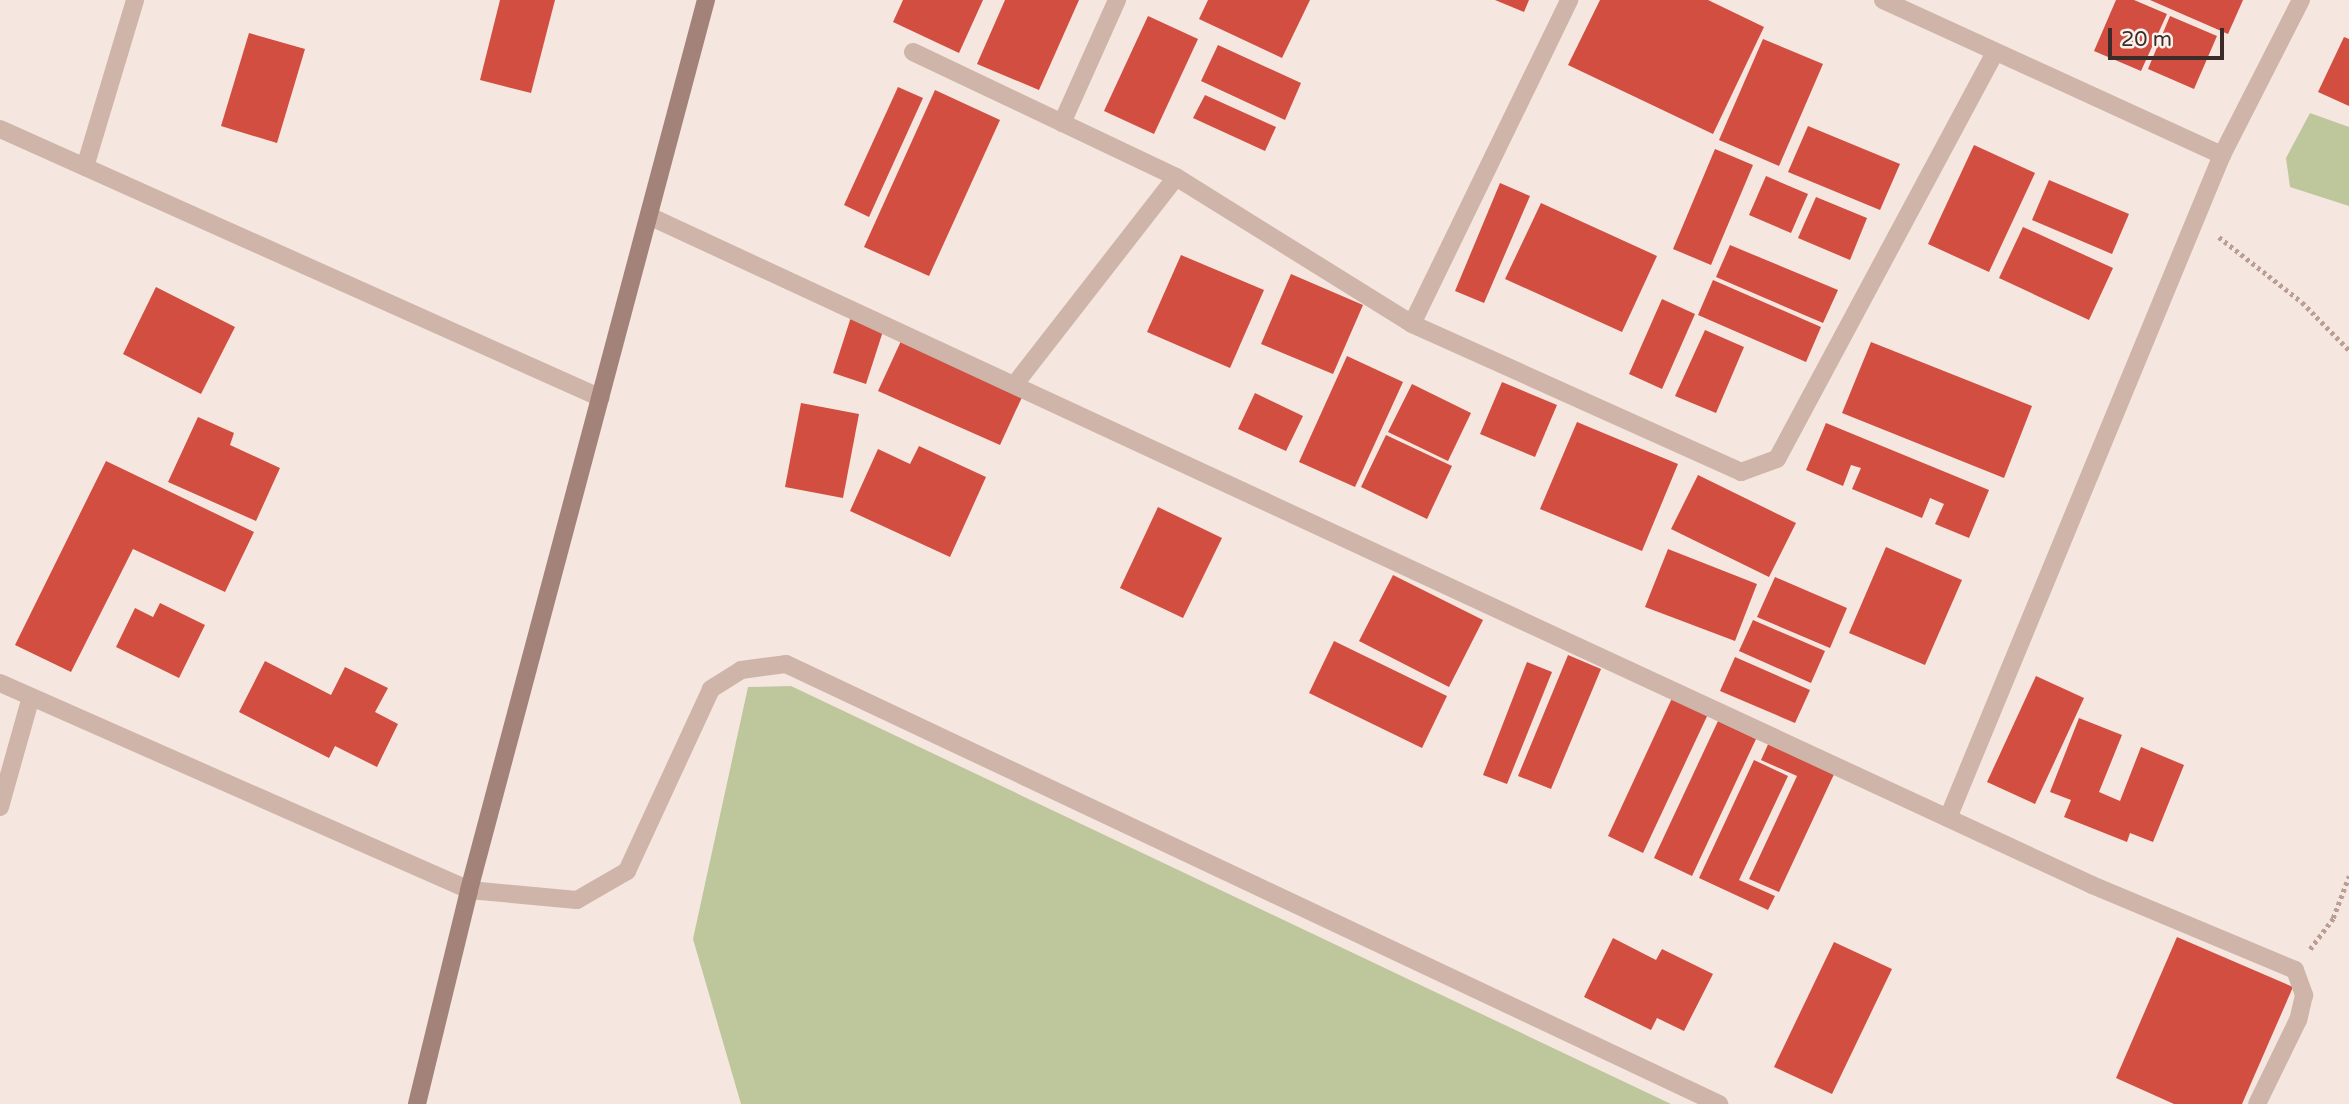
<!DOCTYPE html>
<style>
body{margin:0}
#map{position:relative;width:2349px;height:1104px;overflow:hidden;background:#f5e7df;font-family:"Varela Round",sans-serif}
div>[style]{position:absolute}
.green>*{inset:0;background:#bec69c}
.building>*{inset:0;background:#d14e41}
.path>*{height:4.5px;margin-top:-2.25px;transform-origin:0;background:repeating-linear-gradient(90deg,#bb9e93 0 3.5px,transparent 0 7px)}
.street>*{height:18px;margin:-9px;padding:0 9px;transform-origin:9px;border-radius:9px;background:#cfb4a9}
.secondary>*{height:18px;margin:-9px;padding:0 9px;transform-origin:9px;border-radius:9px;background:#a3827a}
span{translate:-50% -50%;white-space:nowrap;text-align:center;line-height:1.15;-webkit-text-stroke:7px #fcf2ec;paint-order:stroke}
.scale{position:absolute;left:2108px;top:28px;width:116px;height:32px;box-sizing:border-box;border:4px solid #3b2c29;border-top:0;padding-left:9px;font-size:21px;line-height:24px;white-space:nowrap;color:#3b2c29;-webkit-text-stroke:5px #fcf2ec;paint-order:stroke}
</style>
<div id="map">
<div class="green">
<div style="clip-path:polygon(2310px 113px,2349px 127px,2349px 206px,2290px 187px,2286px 158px)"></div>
<div style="clip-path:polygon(791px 686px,1671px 1104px,741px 1104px,693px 939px,748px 687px)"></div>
</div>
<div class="building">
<div style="clip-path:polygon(500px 0,555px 0,531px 93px,480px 80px)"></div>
<div style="clip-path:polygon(903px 0,983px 0,959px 53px,893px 22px)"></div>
<div style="clip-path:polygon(1005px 0,1079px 0,1039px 90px,977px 64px)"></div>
<div style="clip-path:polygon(1208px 0,1310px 0,1282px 58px,1199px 19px)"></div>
<div style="clip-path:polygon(1495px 0,1529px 0,1524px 12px)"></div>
<div style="clip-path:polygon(1600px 0,1708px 0,1764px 27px,1713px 134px,1568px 65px)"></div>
<div style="clip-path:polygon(2116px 0,2134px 0,2167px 14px,2141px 71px,2094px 51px)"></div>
<div style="clip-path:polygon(2150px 0,2243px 0,2228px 34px)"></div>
<div style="clip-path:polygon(1148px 16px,1198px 39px,1154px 134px,1104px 111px)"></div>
<div style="clip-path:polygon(2170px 16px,2217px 36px,2194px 89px,2148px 69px)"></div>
<div style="clip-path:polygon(249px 33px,305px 49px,277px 143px,221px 126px)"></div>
<div style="clip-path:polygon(2344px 37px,2349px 39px,2349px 106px,2318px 92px)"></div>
<div style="clip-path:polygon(1763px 39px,1823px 64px,1779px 166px,1719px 140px)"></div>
<div style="clip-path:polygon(1218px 45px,1301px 83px,1285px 120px,1201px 81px)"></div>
<div style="clip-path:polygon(898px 87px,923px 98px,869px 217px,844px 205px)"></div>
<div style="clip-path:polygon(935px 90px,1000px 120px,929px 276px,864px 247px)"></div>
<div style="clip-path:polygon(1205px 95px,1276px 127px,1265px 151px,1193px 118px)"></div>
<div style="clip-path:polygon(1808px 126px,1900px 164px,1880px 210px,1788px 172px)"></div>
<div style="clip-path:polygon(1974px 145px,2035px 173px,1989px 272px,1928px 244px)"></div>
<div style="clip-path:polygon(1715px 149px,1753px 165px,1711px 265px,1673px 249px)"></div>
<div style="clip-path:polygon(1766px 176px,1808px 194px,1791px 233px,1749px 215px)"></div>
<div style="clip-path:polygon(2049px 180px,2129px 214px,2112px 254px,2032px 220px)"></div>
<div style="clip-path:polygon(1500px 183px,1530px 196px,1484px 303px,1455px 291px)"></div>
<div style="clip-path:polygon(1816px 197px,1867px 218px,1850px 260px,1798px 238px)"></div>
<div style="clip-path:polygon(1541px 203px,1657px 256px,1622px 332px,1505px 279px)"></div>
<div style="clip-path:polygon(2023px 227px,2113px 268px,2089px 320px,1999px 278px)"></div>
<div style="clip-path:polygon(1730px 245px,1838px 290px,1823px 323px,1716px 277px)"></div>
<div style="clip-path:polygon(1181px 255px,1264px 290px,1230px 368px,1147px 332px)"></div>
<div style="clip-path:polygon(1291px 274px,1363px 305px,1333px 374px,1261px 344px)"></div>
<div style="clip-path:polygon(1713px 280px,1821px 327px,1806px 362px,1698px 315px)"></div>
<div style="clip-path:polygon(156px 287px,235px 327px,201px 394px,123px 354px)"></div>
<div style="clip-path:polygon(1662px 299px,1695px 314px,1662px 389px,1629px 374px)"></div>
<div style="clip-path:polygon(851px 317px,884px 328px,866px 384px,833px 373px)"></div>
<div style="clip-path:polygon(1705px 330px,1744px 347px,1716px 413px,1675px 396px)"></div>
<div style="clip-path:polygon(901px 341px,1023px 395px,1000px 445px,878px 391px)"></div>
<div style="clip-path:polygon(1871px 342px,2032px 406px,2004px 478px,1842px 413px)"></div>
<div style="clip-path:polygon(1347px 356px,1403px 382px,1355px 487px,1299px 462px)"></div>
<div style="clip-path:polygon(1502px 382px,1557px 405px,1535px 457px,1480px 434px)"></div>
<div style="clip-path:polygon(1412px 384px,1471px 413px,1448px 461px,1388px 432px)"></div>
<div style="clip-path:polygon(1255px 393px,1303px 416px,1286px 451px,1238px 429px)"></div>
<div style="clip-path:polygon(801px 403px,859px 414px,843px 498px,785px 487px)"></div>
<div style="clip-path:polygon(198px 417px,234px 433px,230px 445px,280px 468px,256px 521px,168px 482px)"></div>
<div style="clip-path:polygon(1577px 422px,1678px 464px,1642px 551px,1540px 509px)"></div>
<div style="clip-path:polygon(1826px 423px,1989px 490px,1969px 538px,1935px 524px,1944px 504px,1930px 498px,1922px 518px,1852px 489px,1861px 468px,1851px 465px,1843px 486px,1806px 470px)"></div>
<div style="clip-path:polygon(1386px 435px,1452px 466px,1427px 519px,1361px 487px)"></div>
<div style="clip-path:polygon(919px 446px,986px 477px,950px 557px,850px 511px,878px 449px,910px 464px)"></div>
<div style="clip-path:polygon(106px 461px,254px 532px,225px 592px,133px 549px,71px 672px,15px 645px)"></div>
<div style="clip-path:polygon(1698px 475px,1796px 523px,1769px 577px,1671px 529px)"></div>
<div style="clip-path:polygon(1158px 507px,1222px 538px,1183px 618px,1120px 588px)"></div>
<div style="clip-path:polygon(1886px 547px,1962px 580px,1925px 665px,1849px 633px)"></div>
<div style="clip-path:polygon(1668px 549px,1757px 584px,1735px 641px,1645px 607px)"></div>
<div style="clip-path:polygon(1393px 575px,1483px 620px,1449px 687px,1359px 641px)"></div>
<div style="clip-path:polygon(1775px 577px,1847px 608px,1830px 648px,1757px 617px)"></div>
<div style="clip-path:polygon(160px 603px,205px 625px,179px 678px,116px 647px,135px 608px,153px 617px)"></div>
<div style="clip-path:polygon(1753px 620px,1825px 651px,1811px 683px,1739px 651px)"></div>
<div style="clip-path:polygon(1334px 641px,1447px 696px,1422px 748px,1309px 693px)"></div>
<div style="clip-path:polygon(1568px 655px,1601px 669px,1551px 789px,1518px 776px)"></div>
<div style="clip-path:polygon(1735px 657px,1810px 690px,1795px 723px,1720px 691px)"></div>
<div style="clip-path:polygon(265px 661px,331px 695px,345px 667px,388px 688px,375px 712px,398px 724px,377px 767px,335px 746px,329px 758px,239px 712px)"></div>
<div style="clip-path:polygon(1527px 662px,1552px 672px,1507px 784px,1483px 775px)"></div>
<div style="clip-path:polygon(2036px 676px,2084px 698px,2035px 804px,1987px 782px)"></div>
<div style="clip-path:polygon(1673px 696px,1709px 712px,1643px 853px,1608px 836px)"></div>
<div style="clip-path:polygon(2079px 718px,2122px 735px,2099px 792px,2120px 801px,2141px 747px,2184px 765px,2153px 842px,2130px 833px,2127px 842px,2064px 817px,2071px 800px,2050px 792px)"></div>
<div style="clip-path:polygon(1718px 721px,1756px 739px,1692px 876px,1654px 858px)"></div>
<div style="clip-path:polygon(1770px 740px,1836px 770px,1779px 892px,1749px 879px,1797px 776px,1761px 760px)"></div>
<div style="clip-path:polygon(1754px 760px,1788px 776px,1739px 880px,1775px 896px,1768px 910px,1699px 878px)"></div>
<div style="clip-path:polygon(2177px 937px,2293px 987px,2242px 1104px,2174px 1104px,2116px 1078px)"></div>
<div style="clip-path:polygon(1613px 938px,1656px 960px,1662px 949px,1713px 974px,1684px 1031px,1657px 1018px,1651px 1030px,1584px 997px)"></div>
<div style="clip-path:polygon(1834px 942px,1892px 969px,1832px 1094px,1774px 1067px)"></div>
</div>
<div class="path">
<div style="left:2219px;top:237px;width:105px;rotate:38.1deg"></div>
<div style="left:2302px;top:302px;width:67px;rotate:45.6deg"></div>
<div style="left:2310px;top:949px;width:39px;rotate:-53deg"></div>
<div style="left:2333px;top:918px;width:45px;rotate:-69.1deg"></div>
</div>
<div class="street">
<div style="left:1883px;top:0;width:373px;rotate:24.6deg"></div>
<div style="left:913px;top:52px;width:291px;rotate:25.4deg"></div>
<div style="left:1176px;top:177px;width:278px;rotate:31.9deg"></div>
<div style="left:1412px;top:324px;width:361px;rotate:24.2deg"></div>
<div style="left:1741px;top:472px;width:38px;rotate:-20deg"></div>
<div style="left:1777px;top:459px;width:459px;rotate:-61.8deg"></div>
<div style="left:1062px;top:123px;width:135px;rotate:-65.9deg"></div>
<div style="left:0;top:129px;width:658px;rotate:24.11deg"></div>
<div style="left:85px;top:167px;width:174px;rotate:-73.3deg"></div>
<div style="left:649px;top:216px;width:1591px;rotate:24.87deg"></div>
<div style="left:2092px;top:885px;width:220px;rotate:22.7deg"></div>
<div style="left:2295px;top:970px;width:27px;rotate:70deg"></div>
<div style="left:2304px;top:995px;width:26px;rotate:103deg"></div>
<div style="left:2298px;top:1020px;width:93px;rotate:116deg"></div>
<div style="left:1412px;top:324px;width:360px;rotate:-64.1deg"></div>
<div style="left:1015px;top:384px;width:262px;rotate:-52.1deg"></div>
<div style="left:0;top:683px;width:513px;rotate:23.81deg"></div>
<div style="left:469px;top:890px;width:108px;rotate:5.3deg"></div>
<div style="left:577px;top:900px;width:58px;rotate:-30.1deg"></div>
<div style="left:627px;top:871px;width:200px;rotate:-65.2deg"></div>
<div style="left:711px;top:689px;width:36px;rotate:-32deg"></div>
<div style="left:741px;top:670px;width:45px;rotate:-7.6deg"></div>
<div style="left:786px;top:664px;width:1032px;rotate:25.25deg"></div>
<div style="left:0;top:807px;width:114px;rotate:-74.3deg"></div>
<div style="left:1948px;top:818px;width:717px;rotate:-67.55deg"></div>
<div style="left:2222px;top:155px;width:174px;rotate:-63deg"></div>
</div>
<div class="secondary">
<div style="left:417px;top:1104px;width:220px;rotate:-76.3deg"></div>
<div style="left:469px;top:890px;width:921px;rotate:-75.09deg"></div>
</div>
<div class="scale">20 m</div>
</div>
